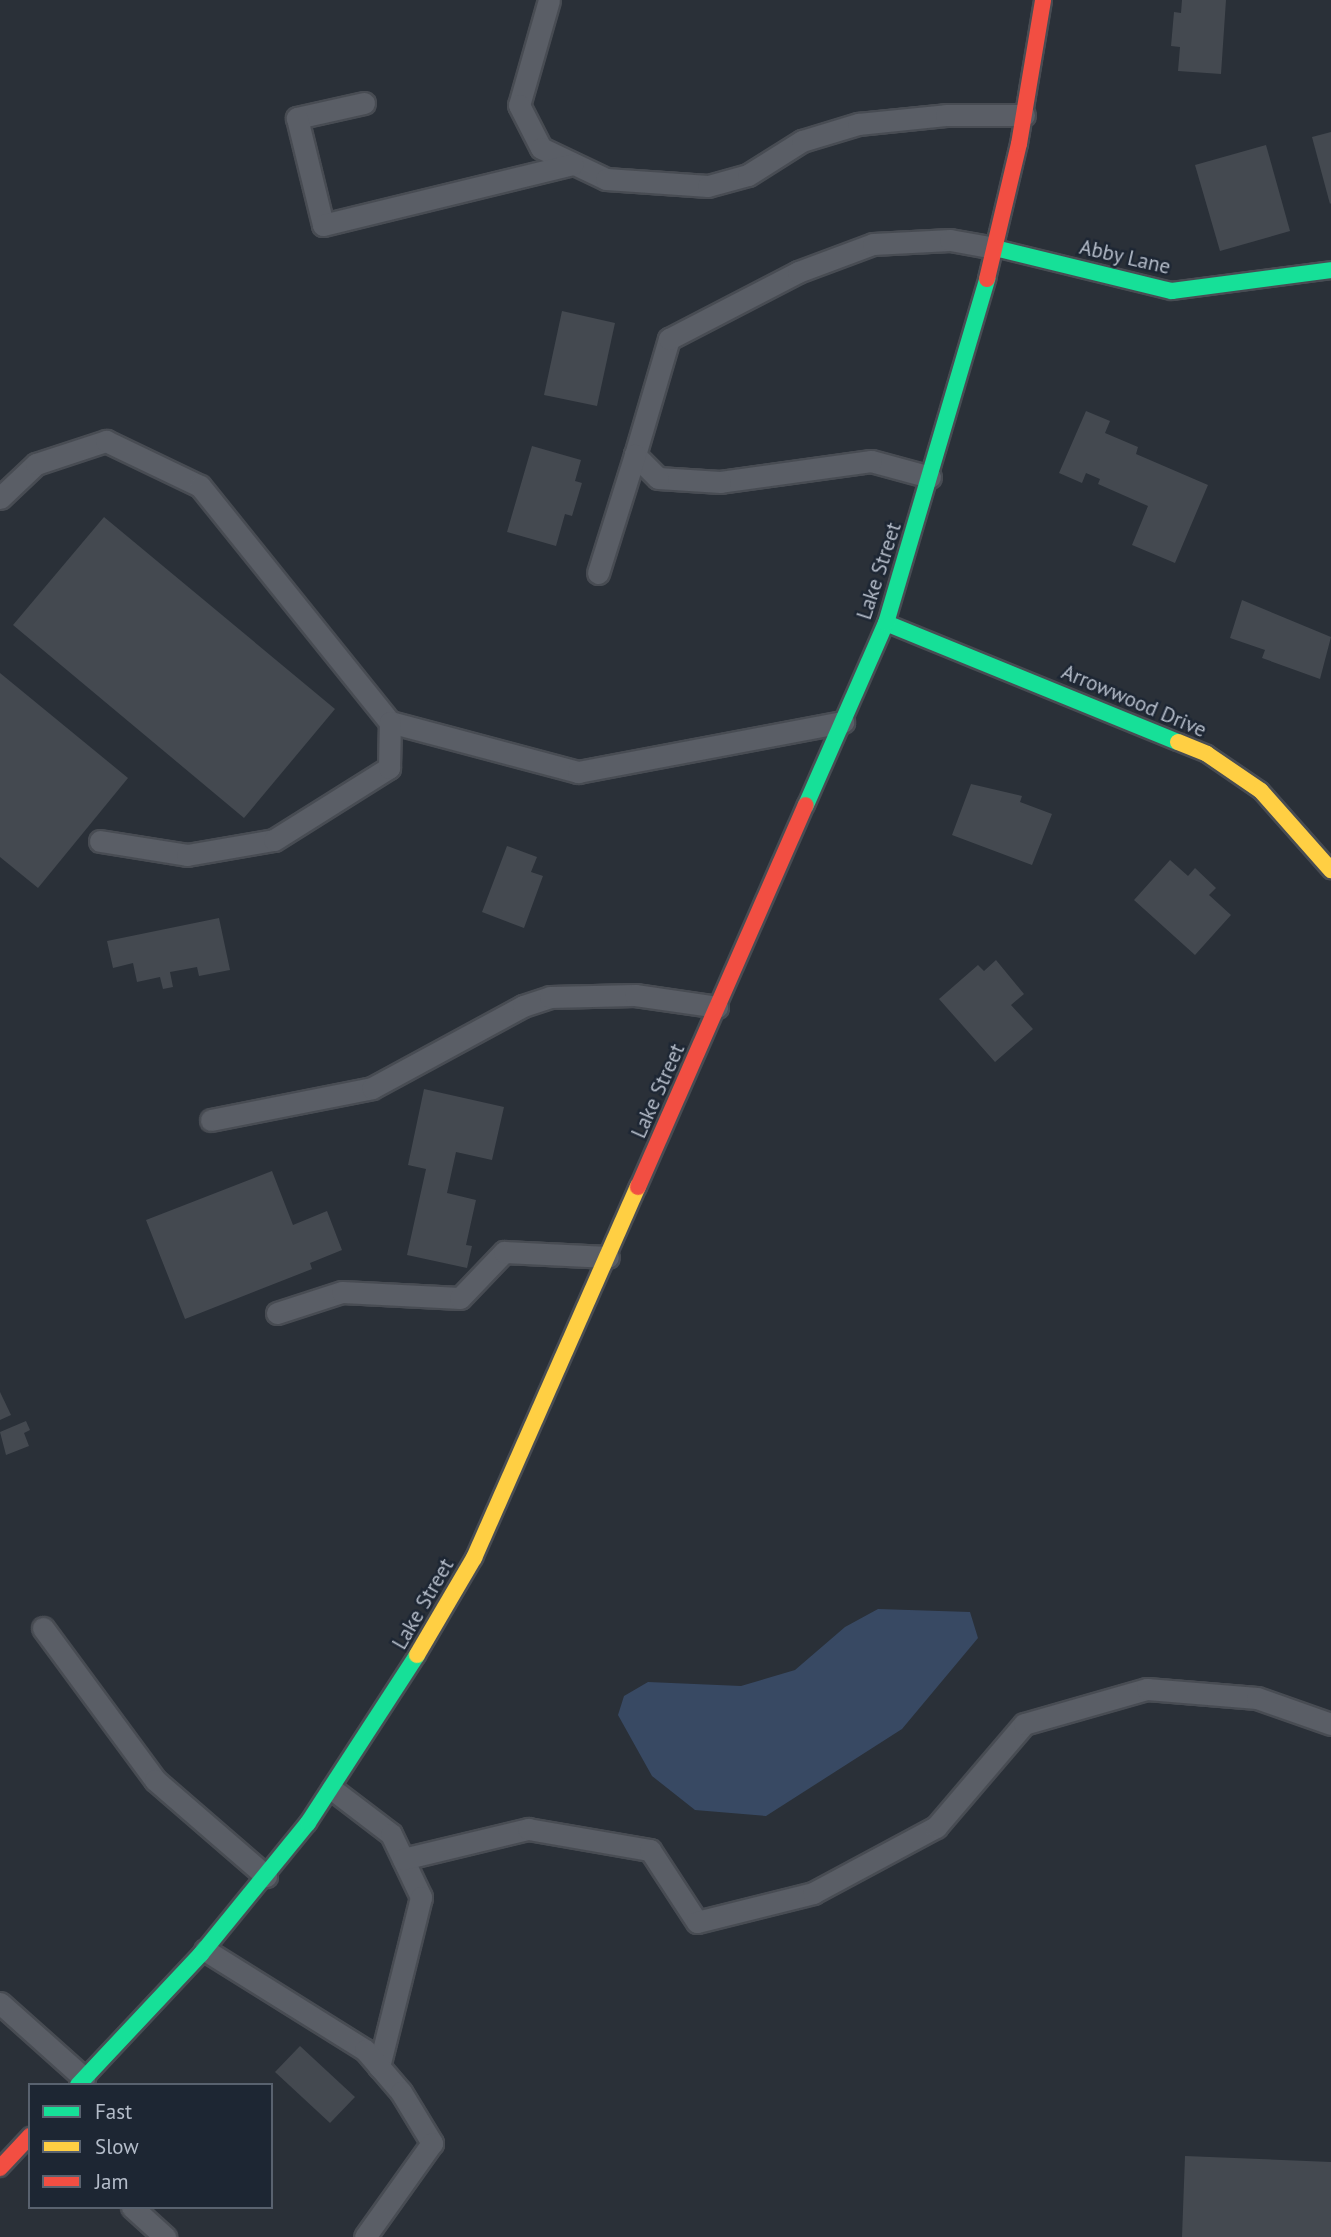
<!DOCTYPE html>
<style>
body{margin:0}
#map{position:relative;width:1331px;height:2237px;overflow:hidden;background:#2a3038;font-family:"PT Sans",sans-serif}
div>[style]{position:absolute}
.water>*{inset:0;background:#384963}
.building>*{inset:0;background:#444950}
.roads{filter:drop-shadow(2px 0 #484c53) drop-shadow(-2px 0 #484c53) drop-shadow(0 2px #484c53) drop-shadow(0 -2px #484c53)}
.lane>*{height:21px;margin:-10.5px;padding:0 10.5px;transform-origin:10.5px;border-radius:10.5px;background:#5a5e66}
.fast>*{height:16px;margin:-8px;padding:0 8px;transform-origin:8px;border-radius:8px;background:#16e098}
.slow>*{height:16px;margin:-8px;padding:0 8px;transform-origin:8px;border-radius:8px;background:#ffcf43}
.jam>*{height:16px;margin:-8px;padding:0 8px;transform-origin:8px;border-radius:8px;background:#f24e42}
span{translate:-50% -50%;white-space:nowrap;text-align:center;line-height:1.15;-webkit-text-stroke:5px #1d2633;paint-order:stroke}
.street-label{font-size:21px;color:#b4bcc9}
.legend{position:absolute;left:28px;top:2083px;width:245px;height:126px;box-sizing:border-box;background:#1d2633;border:2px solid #59626f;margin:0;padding:9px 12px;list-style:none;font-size:21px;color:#b4bcc9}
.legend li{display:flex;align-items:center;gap:14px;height:35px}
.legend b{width:35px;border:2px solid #59626f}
</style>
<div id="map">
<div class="water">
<div style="clip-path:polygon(878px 1609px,970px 1612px,978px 1638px,902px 1729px,766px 1816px,695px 1810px,652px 1776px,618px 1715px,624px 1696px,648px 1682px,741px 1686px,795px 1670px,845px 1627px)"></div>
</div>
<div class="building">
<div style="clip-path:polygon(1182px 0,1226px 0,1221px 74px,1178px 71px,1180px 47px,1171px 46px,1174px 12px,1181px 13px)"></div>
<div style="clip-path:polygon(1331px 132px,1331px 203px,1330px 204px,1312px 137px)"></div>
<div style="clip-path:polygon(1266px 145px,1290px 231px,1220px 251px,1195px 165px)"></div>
<div style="clip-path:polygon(562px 311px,615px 323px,597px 406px,544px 395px)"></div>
<div style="clip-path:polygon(1086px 411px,1110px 421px,1105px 433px,1138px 447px,1136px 454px,1208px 485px,1175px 563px,1132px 545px,1148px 506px,1098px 484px,1100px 479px,1086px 473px,1082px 483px,1059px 473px)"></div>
<div style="clip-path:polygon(532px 446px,581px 460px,575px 481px,582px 483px,572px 516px,565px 514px,556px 546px,507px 532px)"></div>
<div style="clip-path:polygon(104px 517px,335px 709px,244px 818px,13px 625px)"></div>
<div style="clip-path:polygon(1242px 600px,1331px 637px,1320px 679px,1262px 658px,1265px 650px,1230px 638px)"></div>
<div style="clip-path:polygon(0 673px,128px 778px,38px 888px,0 857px)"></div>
<div style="clip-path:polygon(971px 784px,1022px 796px,1020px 802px,1052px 814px,1032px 865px,952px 835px)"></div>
<div style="clip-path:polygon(507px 846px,537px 857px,531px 872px,543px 876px,524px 928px,482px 912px)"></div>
<div style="clip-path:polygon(1170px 860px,1188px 876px,1195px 868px,1216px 888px,1209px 895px,1231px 915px,1195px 955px,1134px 900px)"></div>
<div style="clip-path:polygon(219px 918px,230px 970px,199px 976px,197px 967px,170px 972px,173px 987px,163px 989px,160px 977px,137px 982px,133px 963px,113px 968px,107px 941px)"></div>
<div style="clip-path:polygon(996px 960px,1024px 994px,1011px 1005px,1033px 1029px,995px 1062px,939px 999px,978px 965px,984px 971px)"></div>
<div style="clip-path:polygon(424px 1089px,504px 1107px,492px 1160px,456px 1152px,447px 1193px,476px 1200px,466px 1245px,472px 1246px,467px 1268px,407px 1255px,426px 1169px,408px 1165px)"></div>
<div style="clip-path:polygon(272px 1171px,293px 1225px,327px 1211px,342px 1250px,310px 1263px,312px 1269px,185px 1319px,146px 1220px)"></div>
<div style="clip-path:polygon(0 1392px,11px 1415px,0 1420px)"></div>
<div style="clip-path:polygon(26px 1421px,30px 1430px,24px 1433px,29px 1446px,6px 1455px,0 1432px)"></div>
<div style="clip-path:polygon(300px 2046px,355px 2097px,330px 2123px,275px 2072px)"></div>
<div style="clip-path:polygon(1185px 2156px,1331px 2162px,1331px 2237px,1182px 2237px)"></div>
</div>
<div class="roads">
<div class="lane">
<div style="left:549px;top:0;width:109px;rotate:105.9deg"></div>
<div style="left:519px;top:105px;width:48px;rotate:62.9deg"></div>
<div style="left:541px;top:148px;width:72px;rotate:25.5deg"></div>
<div style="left:606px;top:179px;width:102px;rotate:3.9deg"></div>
<div style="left:708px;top:186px;width:41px;rotate:-15.4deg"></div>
<div style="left:748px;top:175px;width:64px;rotate:-32.2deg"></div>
<div style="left:802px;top:141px;width:59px;rotate:-16.9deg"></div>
<div style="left:858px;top:124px;width:88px;rotate:-5.8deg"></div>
<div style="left:946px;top:115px;width:78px"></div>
<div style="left:364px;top:103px;width:69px;rotate:167.4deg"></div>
<div style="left:297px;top:118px;width:110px;rotate:76.3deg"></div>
<div style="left:323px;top:225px;width:257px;rotate:-13.7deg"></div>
<div style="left:930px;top:477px;width:61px;rotate:-164.8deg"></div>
<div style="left:871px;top:461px;width:152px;rotate:172.1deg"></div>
<div style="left:720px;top:482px;width:62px;rotate:-176.3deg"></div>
<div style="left:658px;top:478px;width:33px;rotate:-135deg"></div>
<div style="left:635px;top:455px;width:121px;rotate:-73.7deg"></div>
<div style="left:669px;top:339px;width:145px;rotate:-27.4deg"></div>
<div style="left:798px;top:272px;width:80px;rotate:-20.5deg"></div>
<div style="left:873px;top:244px;width:77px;rotate:-3deg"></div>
<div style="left:950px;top:240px;width:46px;rotate:10.1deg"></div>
<div style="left:0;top:498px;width:50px;rotate:-43.4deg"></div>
<div style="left:36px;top:464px;width:74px;rotate:-18.2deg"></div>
<div style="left:106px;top:441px;width:104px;rotate:25.6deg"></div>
<div style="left:200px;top:486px;width:303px;rotate:51.2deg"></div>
<div style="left:390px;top:722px;width:195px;rotate:14.9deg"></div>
<div style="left:578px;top:772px;width:270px;rotate:-10.7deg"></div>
<div style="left:598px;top:573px;width:124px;rotate:-72.6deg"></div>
<div style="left:100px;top:841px;width:88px;rotate:9.1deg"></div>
<div style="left:187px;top:855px;width:88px;rotate:-9.8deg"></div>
<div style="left:274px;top:840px;width:136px;rotate:-32.1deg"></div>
<div style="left:389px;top:768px;width:46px;rotate:-88.8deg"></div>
<div style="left:211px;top:1120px;width:164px;rotate:-11.2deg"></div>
<div style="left:372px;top:1088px;width:172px;rotate:-28.5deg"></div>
<div style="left:523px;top:1006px;width:28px;rotate:-18deg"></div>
<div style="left:550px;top:997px;width:85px;rotate:-1.3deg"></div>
<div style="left:635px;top:995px;width:83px;rotate:8.3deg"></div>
<div style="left:277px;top:1313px;width:68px;rotate:-17.9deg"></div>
<div style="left:342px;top:1292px;width:118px;rotate:2.9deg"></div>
<div style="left:460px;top:1298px;width:64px;rotate:-46.3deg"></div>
<div style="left:504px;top:1252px;width:104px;rotate:2.8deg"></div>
<div style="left:43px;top:1628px;width:189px;rotate:53.6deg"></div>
<div style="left:155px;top:1780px;width:147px;rotate:40.9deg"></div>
<div style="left:332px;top:1789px;width:74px;rotate:37.3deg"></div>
<div style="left:391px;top:1834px;width:70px;rotate:64.5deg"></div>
<div style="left:421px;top:1897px;width:175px;rotate:103.9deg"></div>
<div style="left:403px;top:1859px;width:129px;rotate:-13.5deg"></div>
<div style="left:528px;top:1829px;width:124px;rotate:9.8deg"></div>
<div style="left:650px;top:1850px;width:86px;rotate:56.9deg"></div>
<div style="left:697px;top:1922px;width:120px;rotate:-14deg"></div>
<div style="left:813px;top:1893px;width:140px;rotate:-28.2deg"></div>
<div style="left:936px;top:1827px;width:135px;rotate:-49.5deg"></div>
<div style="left:1024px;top:1724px;width:128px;rotate:-15.9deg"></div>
<div style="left:1147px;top:1689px;width:110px;rotate:4.7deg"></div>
<div style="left:1257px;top:1698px;width:78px;rotate:19.4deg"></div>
<div style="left:205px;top:1950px;width:189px;rotate:32deg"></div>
<div style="left:365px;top:2050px;width:55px;rotate:49.4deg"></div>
<div style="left:401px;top:2092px;width:60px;rotate:58.7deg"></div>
<div style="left:432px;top:2143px;width:115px;rotate:125.5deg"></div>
<div style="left:0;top:2003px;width:113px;rotate:41.8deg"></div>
<div style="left:132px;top:2207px;width:45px;rotate:42.3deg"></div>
</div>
<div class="fast">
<div style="left:995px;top:248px;width:182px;rotate:13.7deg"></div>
<div style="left:1172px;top:291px;width:160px;rotate:-7.5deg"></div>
<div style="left:886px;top:623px;width:315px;rotate:22.2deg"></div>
<div style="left:806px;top:805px;width:199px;rotate:-66.3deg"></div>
<div style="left:886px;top:623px;width:359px;rotate:-73.6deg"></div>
<div style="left:78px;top:2085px;width:180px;rotate:-46.8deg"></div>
<div style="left:201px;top:1954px;width:169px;rotate:-50.8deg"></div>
<div style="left:308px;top:1823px;width:200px;rotate:-57deg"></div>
</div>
<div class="slow">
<div style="left:1178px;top:742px;width:31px;rotate:22deg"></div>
<div style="left:1207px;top:754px;width:65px;rotate:34.4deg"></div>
<div style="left:1261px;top:791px;width:106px;rotate:48.5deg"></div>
<div style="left:417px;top:1655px;width:113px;rotate:-59.6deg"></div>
<div style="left:474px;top:1558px;width:406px;rotate:-66.2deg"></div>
</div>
<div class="jam">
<div style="left:987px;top:279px;width:139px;rotate:-76.7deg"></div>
<div style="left:1019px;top:144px;width:146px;rotate:-80.5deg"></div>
<div style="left:638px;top:1187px;width:417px;rotate:-66.3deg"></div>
<div style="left:0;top:2168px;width:44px;rotate:-46.8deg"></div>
</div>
</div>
<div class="street-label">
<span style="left:1125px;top:257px;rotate:13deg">Abby Lane</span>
<span style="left:879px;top:571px;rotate:-72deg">Lake Street</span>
<span style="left:1134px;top:701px;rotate:23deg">Arrowwood Drive</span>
<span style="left:658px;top:1091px;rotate:-66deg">Lake Street</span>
<span style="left:423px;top:1604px;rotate:-60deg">Lake Street</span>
</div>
<ul class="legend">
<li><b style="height:9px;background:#16e098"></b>Fast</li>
<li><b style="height:9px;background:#ffcf43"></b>Slow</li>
<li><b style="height:9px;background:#f24e42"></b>Jam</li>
</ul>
</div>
